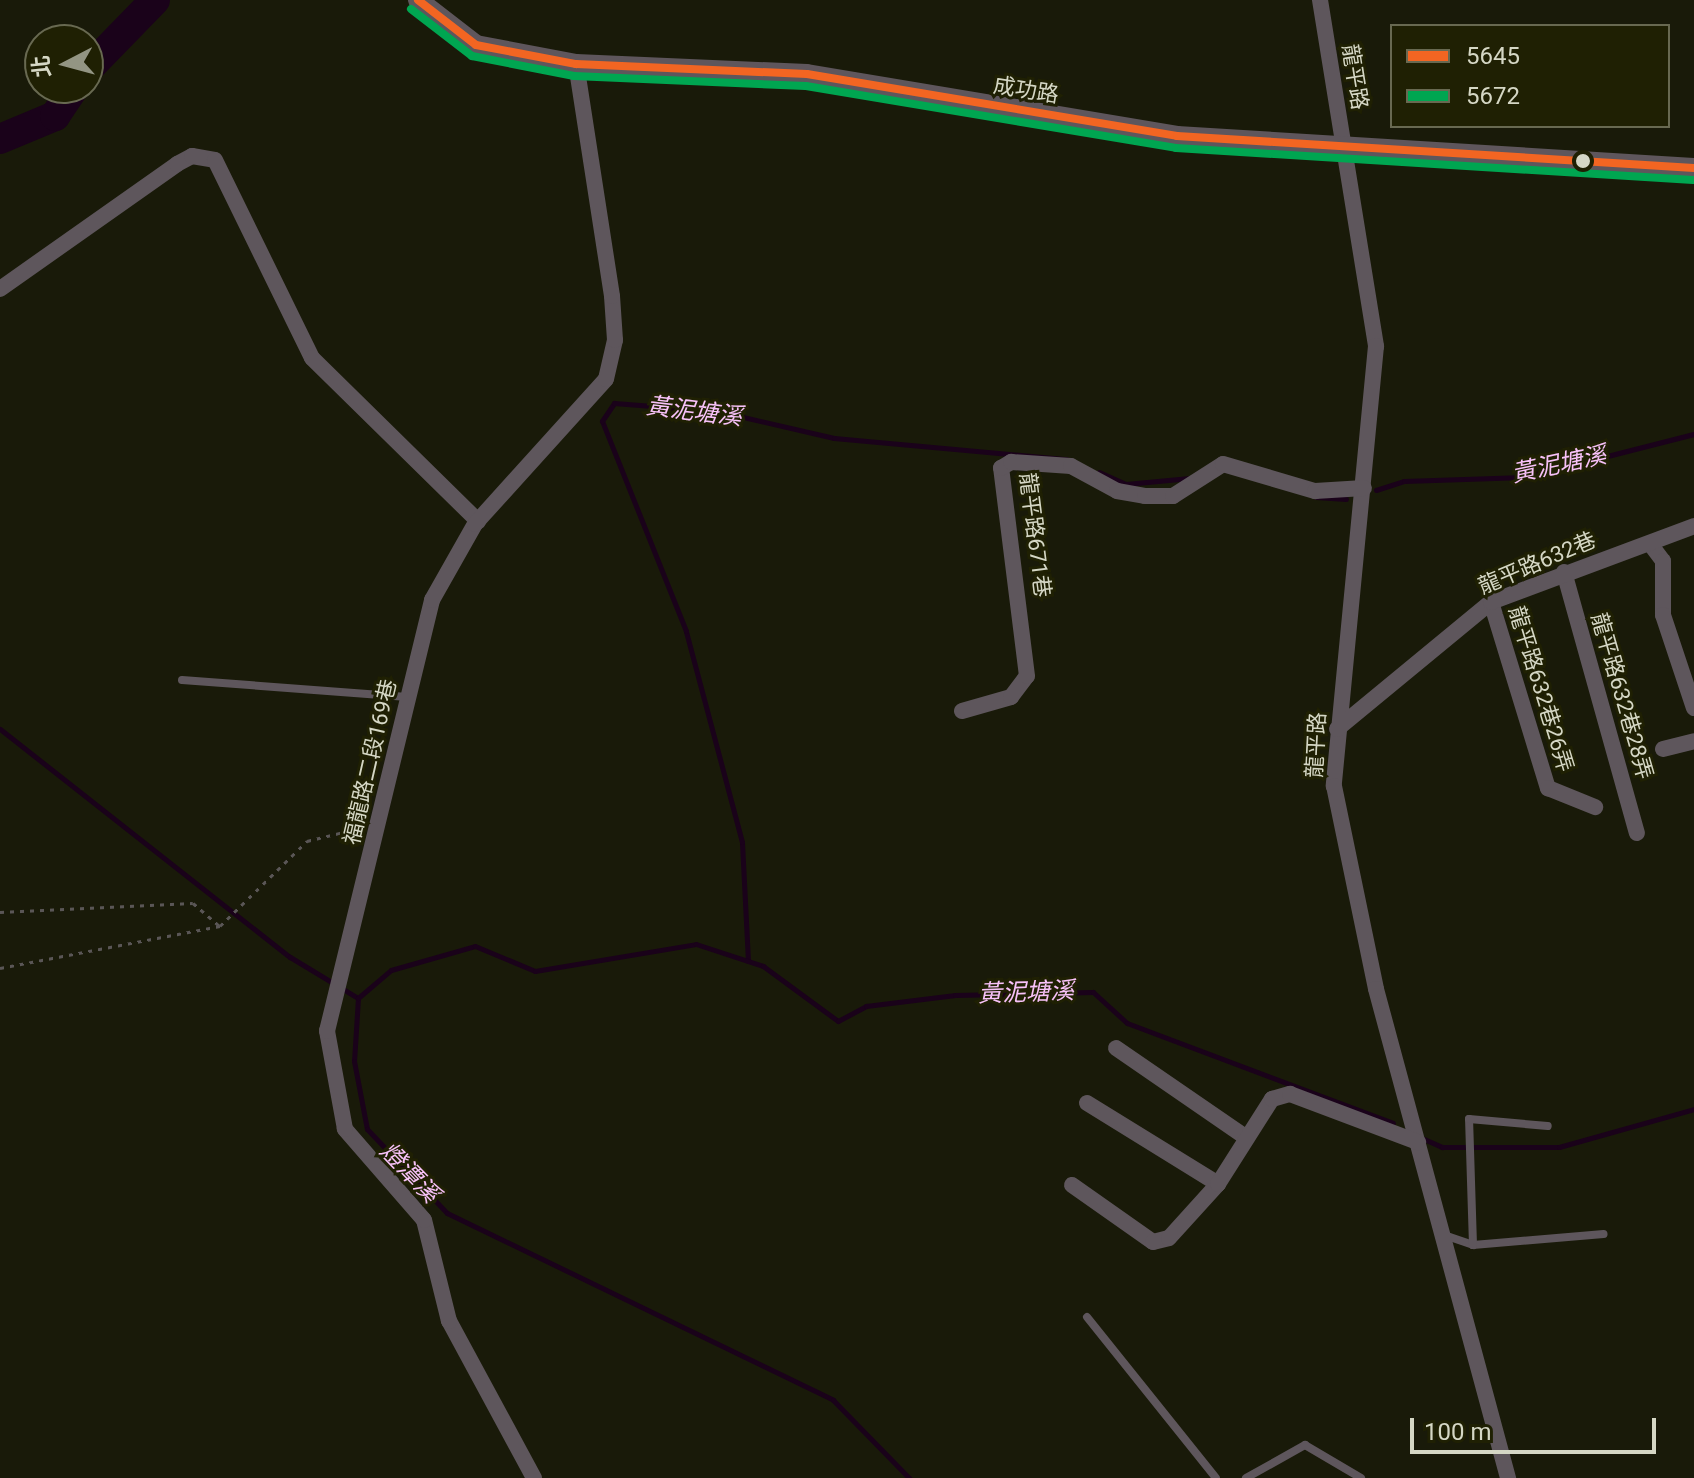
<!DOCTYPE html>
<meta charset="utf-8">
<style>
body{margin:0}
#map{position:relative;width:1694px;height:1478px;overflow:hidden;background:#191a09;font-family:Roboto,"Noto Sans TC",sans-serif}
div>[style]{position:absolute}
.stream>*{height:5px;margin:-2.5px;padding:0 2.5px;transform-origin:2.5px;border-radius:2.5px;background:#1a021a}
.river>*{height:30px;margin:-15px;padding:0 15px;transform-origin:15px;border-radius:15px;background:#1a021a}
.path>*{height:3px;margin-top:-1.5px;transform-origin:0;background:repeating-linear-gradient(90deg,#5a5656 0 4px,transparent 0 10px)}
.service>*{height:8px;margin:-4px;padding:0 4px;transform-origin:4px;border-radius:4px;background:#5e565c}
.minor>*{height:16px;margin:-8px;padding:0 8px;transform-origin:8px;border-radius:8px;background:#5e565c}
.tertiary>*{height:20px;margin:-10px;padding:0 10px;transform-origin:10px;border-radius:10px;background:#5e565c}
.bus-1>*{height:8px;margin:-4px;padding:0 4px;transform-origin:4px;border-radius:4px;background:#f26522}
.bus-2>*{height:8px;margin:-4px;padding:0 4px;transform-origin:4px;border-radius:4px;background:#00a651}
.dots>*{width:22px;height:22px;translate:-50% -50%;box-sizing:border-box;border:4px solid #1f2003;border-radius:50%}
span{translate:-50% -50%;white-space:nowrap;text-align:center;line-height:1.15;-webkit-text-stroke:6px #1f2003;paint-order:stroke}
.street-label{font-size:22px;color:#d5d7c5}
.water-label{font-size:24px;color:#f8c2f9;font-style:italic}
.legend{position:absolute;left:1390px;top:24px;width:280px;height:104px;box-sizing:border-box;background:#1f2003;border:2px solid #686951;margin:0;padding:10px 14px;list-style:none;font-size:24px;color:#d5d7c5}
.legend li{display:flex;align-items:center;gap:16px;height:40px}
.legend b{width:40px;border:2px solid #686951}
.north{position:absolute;left:24px;top:24px;width:80px;height:80px;box-sizing:border-box;background:#1f2003;border:2px solid #686951;border-radius:50%;rotate:264deg;font-size:22px;font-weight:700;line-height:32px;text-align:center;color:#d5d7c5}
.north::after{content:'';display:block;margin:auto;width:28px;height:36px;background:#939583;clip-path:polygon(50% 0,100% 100%,50% 72%,0 100%)}
.scale{position:absolute;left:1410px;top:1418px;width:246px;height:36px;box-sizing:border-box;border:4px solid #d5d7c5;border-top:0;padding-left:10px;font-size:24px;line-height:28px;white-space:nowrap;color:#d5d7c5;-webkit-text-stroke:6px #1f2003;paint-order:stroke}
</style>
<div id="map">
<div class="stream">
<div style="left:1099px;top:472px;width:30px;rotate:24deg"></div>
<div style="left:1126px;top:484px;width:64px;rotate:-5.4deg"></div>
<div style="left:1376px;top:490px;width:29px;rotate:-18deg"></div>
<div style="left:1404px;top:481px;width:121px;rotate:-1.9deg"></div>
<div style="left:1525px;top:477px;width:174px;rotate:-14.3deg"></div>
<div style="left:1316px;top:497px;width:30px;rotate:4deg"></div>
<div style="left:0;top:729px;width:369px;rotate:38.2deg"></div>
<div style="left:290px;top:957px;width:79px;rotate:31.1deg"></div>
<div style="left:358px;top:998px;width:63px;rotate:93.6deg"></div>
<div style="left:354px;top:1061px;width:69px;rotate:79.2deg"></div>
<div style="left:367px;top:1129px;width:116px;rotate:46.4deg"></div>
<div style="left:447px;top:1213px;width:429px;rotate:25.8deg"></div>
<div style="left:833px;top:1400px;width:109px;rotate:45.7deg"></div>
<div style="left:748px;top:961px;width:119px;rotate:-92.9deg"></div>
<div style="left:742px;top:842px;width:218px;rotate:-104.9deg"></div>
<div style="left:686px;top:631px;width:226px;rotate:-111.8deg"></div>
<div style="left:602px;top:421px;width:22px;rotate:-56deg"></div>
<div style="left:614px;top:403px;width:103px;rotate:4.4deg"></div>
<div style="left:717px;top:411px;width:120px;rotate:13deg"></div>
<div style="left:834px;top:438px;width:234px;rotate:5.2deg"></div>
<div style="left:358px;top:998px;width:43px;rotate:-40.3deg"></div>
<div style="left:391px;top:970px;width:87px;rotate:-15.9deg"></div>
<div style="left:475px;top:946px;width:65px;rotate:22.6deg"></div>
<div style="left:535px;top:971px;width:163px;rotate:-9.5deg"></div>
<div style="left:696px;top:944px;width:71px;rotate:18.2deg"></div>
<div style="left:763px;top:966px;width:93px;rotate:36.3deg"></div>
<div style="left:838px;top:1021px;width:32px;rotate:-28deg"></div>
<div style="left:866px;top:1006px;width:90px;rotate:-7deg"></div>
<div style="left:955px;top:995px;width:138px;rotate:-1.2deg"></div>
<div style="left:1093px;top:992px;width:46px;rotate:42.4deg"></div>
<div style="left:1127px;top:1023px;width:284px;rotate:20.6deg"></div>
<div style="left:1424px;top:1139px;width:20px;rotate:24deg"></div>
<div style="left:1442px;top:1147px;width:117px"></div>
<div style="left:1559px;top:1147px;width:140px;rotate:-15.7deg"></div>
</div>
<div class="river">
<div style="left:88px;top:69px;width:96px;rotate:-45.8deg"></div>
<div style="left:0;top:139px;width:60px;rotate:-22.7deg"></div>
<div style="left:55px;top:116px;width:34px;rotate:-56deg"></div>
</div>
<div class="path">
<div style="left:0;top:912px;width:193px;rotate:-2.7deg"></div>
<div style="left:193px;top:903px;width:35px;rotate:41deg"></div>
<div style="left:0;top:968px;width:224px;rotate:-10.8deg"></div>
<div style="left:220px;top:926px;width:122px;rotate:-44.3deg"></div>
<div style="left:307px;top:841px;width:55px;rotate:-13.8deg"></div>
</div>
<div class="service">
<div style="left:182px;top:680px;width:226px;rotate:4.3deg"></div>
<div style="left:1444px;top:1235px;width:31px;rotate:19deg"></div>
<div style="left:1473px;top:1245px;width:131px;rotate:-4.8deg"></div>
<div style="left:1473px;top:1245px;width:126px;rotate:-91.8deg"></div>
<div style="left:1469px;top:1119px;width:79px;rotate:5.1deg"></div>
<div style="left:1087px;top:1317px;width:206px;rotate:51.3deg"></div>
<div style="left:1246px;top:1478px;width:68px;rotate:-29.2deg"></div>
<div style="left:1305px;top:1445px;width:65px;rotate:30.5deg"></div>
</div>
<div class="minor">
<div style="left:1320px;top:0;width:351px;rotate:80.8deg"></div>
<div style="left:1376px;top:346px;width:442px;rotate:95.5deg"></div>
<div style="left:1334px;top:786px;width:207px;rotate:78.3deg"></div>
<div style="left:1376px;top:989px;width:507px;rotate:74.89deg"></div>
<div style="left:0;top:289px;width:217px;rotate:-35.2deg"></div>
<div style="left:177px;top:164px;width:17px;rotate:-28deg"></div>
<div style="left:192px;top:156px;width:23px;rotate:10deg"></div>
<div style="left:215px;top:160px;width:220px;rotate:63.9deg"></div>
<div style="left:312px;top:358px;width:233px;rotate:44.5deg"></div>
<div style="left:1651px;top:545px;width:20px;rotate:53deg"></div>
<div style="left:1663px;top:561px;width:54px;rotate:90deg"></div>
<div style="left:1663px;top:615px;width:98px;rotate:71.6deg"></div>
<div style="left:1564px;top:572px;width:271px;rotate:74.4deg"></div>
<div style="left:1491px;top:602px;width:195px;rotate:73deg"></div>
<div style="left:1548px;top:788px;width:51px;rotate:22deg"></div>
<div style="left:962px;top:711px;width:51px;rotate:-15.9deg"></div>
<div style="left:1011px;top:697px;width:26px;rotate:-53deg"></div>
<div style="left:1027px;top:676px;width:210px;rotate:-97.1deg"></div>
<div style="left:1001px;top:468px;width:12px;rotate:-31deg"></div>
<div style="left:1011px;top:462px;width:60px;rotate:3.8deg"></div>
<div style="left:1071px;top:466px;width:52px;rotate:28.5deg"></div>
<div style="left:1117px;top:491px;width:28px;rotate:10deg"></div>
<div style="left:1145px;top:496px;width:28px"></div>
<div style="left:1173px;top:496px;width:59px;rotate:-32.6deg"></div>
<div style="left:1223px;top:464px;width:96px;rotate:16.4deg"></div>
<div style="left:1315px;top:491px;width:49px;rotate:-3.5deg"></div>
<div style="left:1337px;top:729px;width:200px;rotate:-39.5deg"></div>
<div style="left:1491px;top:602px;width:217px;rotate:-20.5deg"></div>
<div style="left:1663px;top:749px;width:32px;rotate:-14deg"></div>
<div style="left:1116px;top:1048px;width:155px;rotate:34.5deg"></div>
<div style="left:1087px;top:1103px;width:154px;rotate:31.7deg"></div>
<div style="left:1072px;top:1185px;width:99px;rotate:35.1deg"></div>
<div style="left:1153px;top:1242px;width:16px;rotate:-14deg"></div>
<div style="left:1169px;top:1238px;width:73px;rotate:-47.8deg"></div>
<div style="left:1218px;top:1184px;width:101px;rotate:-57.6deg"></div>
<div style="left:1272px;top:1099px;width:19px;rotate:-16deg"></div>
<div style="left:1290px;top:1094px;width:137px;rotate:20.6deg"></div>
<div style="left:534px;top:1478px;width:179px;rotate:-118.4deg"></div>
<div style="left:449px;top:1321px;width:104px;rotate:-103.9deg"></div>
<div style="left:424px;top:1220px;width:121px;rotate:-131deg"></div>
<div style="left:345px;top:1129px;width:100px;rotate:-100.4deg"></div>
<div style="left:327px;top:1031px;width:444px;rotate:-76.3deg"></div>
<div style="left:432px;top:600px;width:87px;rotate:-60.5deg"></div>
<div style="left:475px;top:524px;width:195px;rotate:-47.9deg"></div>
<div style="left:606px;top:379px;width:40px;rotate:-77deg"></div>
<div style="left:615px;top:340px;width:44px;rotate:-93.9deg"></div>
<div style="left:612px;top:296px;width:235px;rotate:-98.8deg"></div>
</div>
<div class="tertiary">
<div style="left:418px;top:0;width:73px;rotate:37.8deg"></div>
<div style="left:476px;top:45px;width:102px;rotate:10.8deg"></div>
<div style="left:576px;top:64px;width:231px;rotate:2.5deg"></div>
<div style="left:807px;top:74px;width:375px;rotate:9.5deg"></div>
<div style="left:1177px;top:136px;width:518px;rotate:3.54deg"></div>
</div>
<div class="bus-1">
<div style="left:418px;top:0;width:73px;rotate:37.8deg"></div>
<div style="left:476px;top:45px;width:102px;rotate:10.8deg"></div>
<div style="left:576px;top:64px;width:231px;rotate:2.5deg"></div>
<div style="left:807px;top:74px;width:375px;rotate:9.5deg"></div>
<div style="left:1177px;top:136px;width:518px;rotate:3.54deg"></div>
</div>
<div class="bus-2">
<div style="left:411px;top:9px;width:77px;rotate:37.6deg"></div>
<div style="left:472px;top:56px;width:104px;rotate:11.1deg"></div>
<div style="left:574px;top:76px;width:232px;rotate:2.5deg"></div>
<div style="left:806px;top:86px;width:375px;rotate:9.5deg"></div>
<div style="left:1176px;top:148px;width:518px;rotate:3.54deg"></div>
</div>
<div class="dots">
<div style="left:1583px;top:161px;background:#d5d7c5"></div>
</div>
<div class="street-label">
<span style="left:1355px;top:77px;rotate:81deg">龍平路</span>
<span style="left:1026px;top:90px;rotate:9deg">成功路</span>
<span style="left:1035px;top:535px;rotate:83deg">龍平路671巷</span>
<span style="left:1537px;top:563px;rotate:-23deg">龍平路632巷</span>
<span style="left:1541px;top:689px;rotate:73deg">龍平路632巷26弄</span>
<span style="left:1622px;top:696px;rotate:74deg">龍平路632巷28弄</span>
<span style="left:1316px;top:745px;rotate:-87deg">龍平路</span>
<span style="left:370px;top:762px;rotate:-77deg">福龍路二段169巷</span>
</div>
<div class="water-label">
<span style="left:694px;top:412px;rotate:7deg">黃泥塘溪</span>
<span style="left:1559px;top:465px;rotate:-12deg">黃泥塘溪</span>
<span style="left:1026px;top:993px;rotate:-2deg">黃泥塘溪</span>
<span style="left:409px;top:1173px;rotate:46deg">燈潭溪</span>
</div>
<ul class="legend">
<li><b style="height:10px;background:#f26522"></b>5645</li>
<li><b style="height:10px;background:#00a651"></b>5672</li>
</ul>
<div class="north">北</div>
<div class="scale">100 m</div>
</div>
